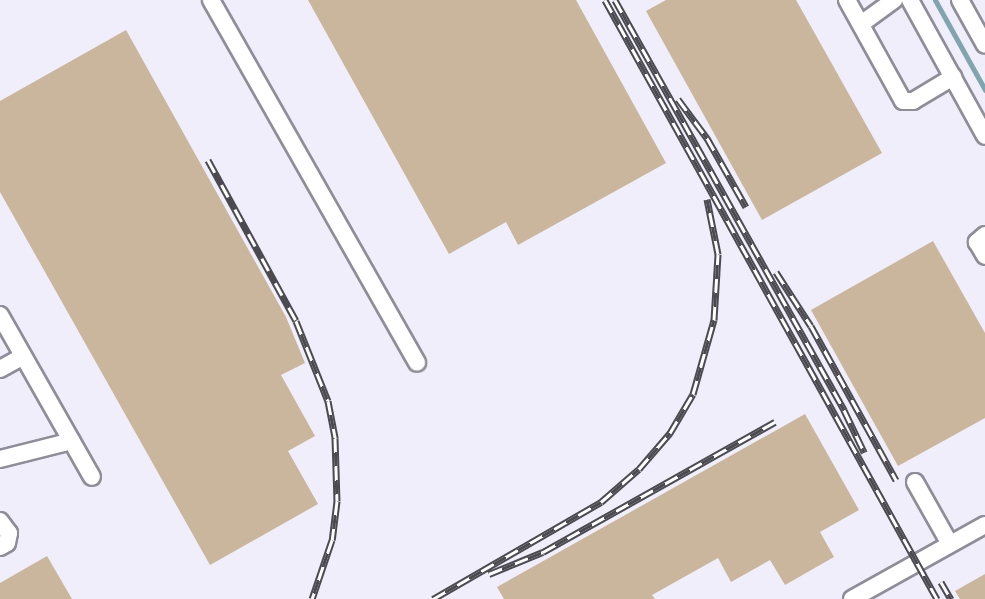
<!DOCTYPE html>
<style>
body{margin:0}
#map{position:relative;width:985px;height:599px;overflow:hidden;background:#efeefa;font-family:Figtree,sans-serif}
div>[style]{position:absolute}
.stream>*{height:5px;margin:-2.5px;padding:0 2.5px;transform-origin:2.5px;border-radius:2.5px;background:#81a4af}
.building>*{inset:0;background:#cab69d}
.roads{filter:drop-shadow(2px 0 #8e8d98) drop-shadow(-2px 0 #8e8d98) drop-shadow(0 2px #8e8d98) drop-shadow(0 -2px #8e8d98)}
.minor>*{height:16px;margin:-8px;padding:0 8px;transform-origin:8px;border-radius:8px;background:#fff}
.rail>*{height:7px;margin-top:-3.5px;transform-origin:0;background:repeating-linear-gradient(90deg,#fff 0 14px,#4a4a50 0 28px);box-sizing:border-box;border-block:2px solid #4a4a50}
span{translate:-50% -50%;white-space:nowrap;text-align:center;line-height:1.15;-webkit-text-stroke:5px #fff;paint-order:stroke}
</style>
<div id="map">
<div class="stream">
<div style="left:935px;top:0;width:103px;rotate:60.9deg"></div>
</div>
<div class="building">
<div style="clip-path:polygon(308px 0,576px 0,666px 163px,518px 245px,506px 222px,449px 254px)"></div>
<div style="clip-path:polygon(666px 0,796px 0,882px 153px,762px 220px,646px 11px)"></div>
<div style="clip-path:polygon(126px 30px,286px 317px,305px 363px,281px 375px,315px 436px,288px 451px,318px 504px,210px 565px,0 192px,0 101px)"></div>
<div style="clip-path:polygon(933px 241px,985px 333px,985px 418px,898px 466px,811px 310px)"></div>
<div style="clip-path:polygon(805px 414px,859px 510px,820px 532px,834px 557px,785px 585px,770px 560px,731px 582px,718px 558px,652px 595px,655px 599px,504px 599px,497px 587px)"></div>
<div style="clip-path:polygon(47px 556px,72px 599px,0 599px,0 583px)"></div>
<div style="clip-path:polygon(985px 574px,985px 599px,960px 599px,955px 591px)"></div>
</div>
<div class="roads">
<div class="minor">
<div style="left:211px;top:0;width:417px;rotate:60.4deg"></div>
<div style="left:847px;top:0;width:115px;rotate:61deg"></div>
<div style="left:903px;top:101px;width:10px"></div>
<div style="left:913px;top:101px;width:47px;rotate:-31deg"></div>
<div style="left:910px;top:0;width:155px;rotate:61.1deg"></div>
<div style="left:960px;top:0;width:51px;rotate:60.9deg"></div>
<div style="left:861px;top:24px;width:41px;rotate:-36deg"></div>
<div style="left:985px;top:235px;width:11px;rotate:139deg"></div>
<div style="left:977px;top:242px;width:16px;rotate:60deg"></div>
<div style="left:0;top:315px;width:186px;rotate:60.4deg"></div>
<div style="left:0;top:369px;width:26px;rotate:-29deg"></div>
<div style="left:0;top:459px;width:74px;rotate:-14deg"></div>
<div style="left:915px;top:482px;width:71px;rotate:60.6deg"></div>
<div style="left:0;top:521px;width:15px;rotate:53deg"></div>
<div style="left:9px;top:533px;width:10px;rotate:101deg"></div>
<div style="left:7px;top:543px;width:8px;rotate:150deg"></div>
<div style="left:852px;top:599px;width:152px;rotate:-29.1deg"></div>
</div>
</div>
<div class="rail">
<div style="left:605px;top:0;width:685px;rotate:61deg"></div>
<div style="left:615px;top:0;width:470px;rotate:60.8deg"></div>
<div style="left:844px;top:410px;width:47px;rotate:64.5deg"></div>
<div style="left:678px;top:99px;width:49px;rotate:53.4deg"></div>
<div style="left:707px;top:138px;width:79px;rotate:60.5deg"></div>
<div style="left:208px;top:160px;width:183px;rotate:61.3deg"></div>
<div style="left:296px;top:321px;width:86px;rotate:68.2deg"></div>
<div style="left:328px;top:401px;width:38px;rotate:79deg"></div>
<div style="left:335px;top:438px;width:63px;rotate:88.2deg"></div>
<div style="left:337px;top:501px;width:39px;rotate:97deg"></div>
<div style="left:332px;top:540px;width:62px;rotate:108.7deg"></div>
<div style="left:776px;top:272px;width:64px;rotate:57.1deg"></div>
<div style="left:811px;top:326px;width:176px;rotate:61.1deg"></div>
<div style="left:489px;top:574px;width:58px;rotate:-22.2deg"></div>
<div style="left:543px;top:552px;width:266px;rotate:-29.3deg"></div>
<div style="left:941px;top:582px;width:20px;rotate:60deg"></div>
<div style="left:433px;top:599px;width:194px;rotate:-30deg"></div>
<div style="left:601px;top:502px;width:50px;rotate:-41deg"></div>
<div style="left:639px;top:469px;width:48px;rotate:-49.3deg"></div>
<div style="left:670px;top:433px;width:45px;rotate:-59.5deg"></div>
<div style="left:693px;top:394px;width:77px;rotate:-74.2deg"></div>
<div style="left:714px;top:320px;width:66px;rotate:-86.5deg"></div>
<div style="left:718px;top:254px;width:56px;rotate:-101.3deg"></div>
</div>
</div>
